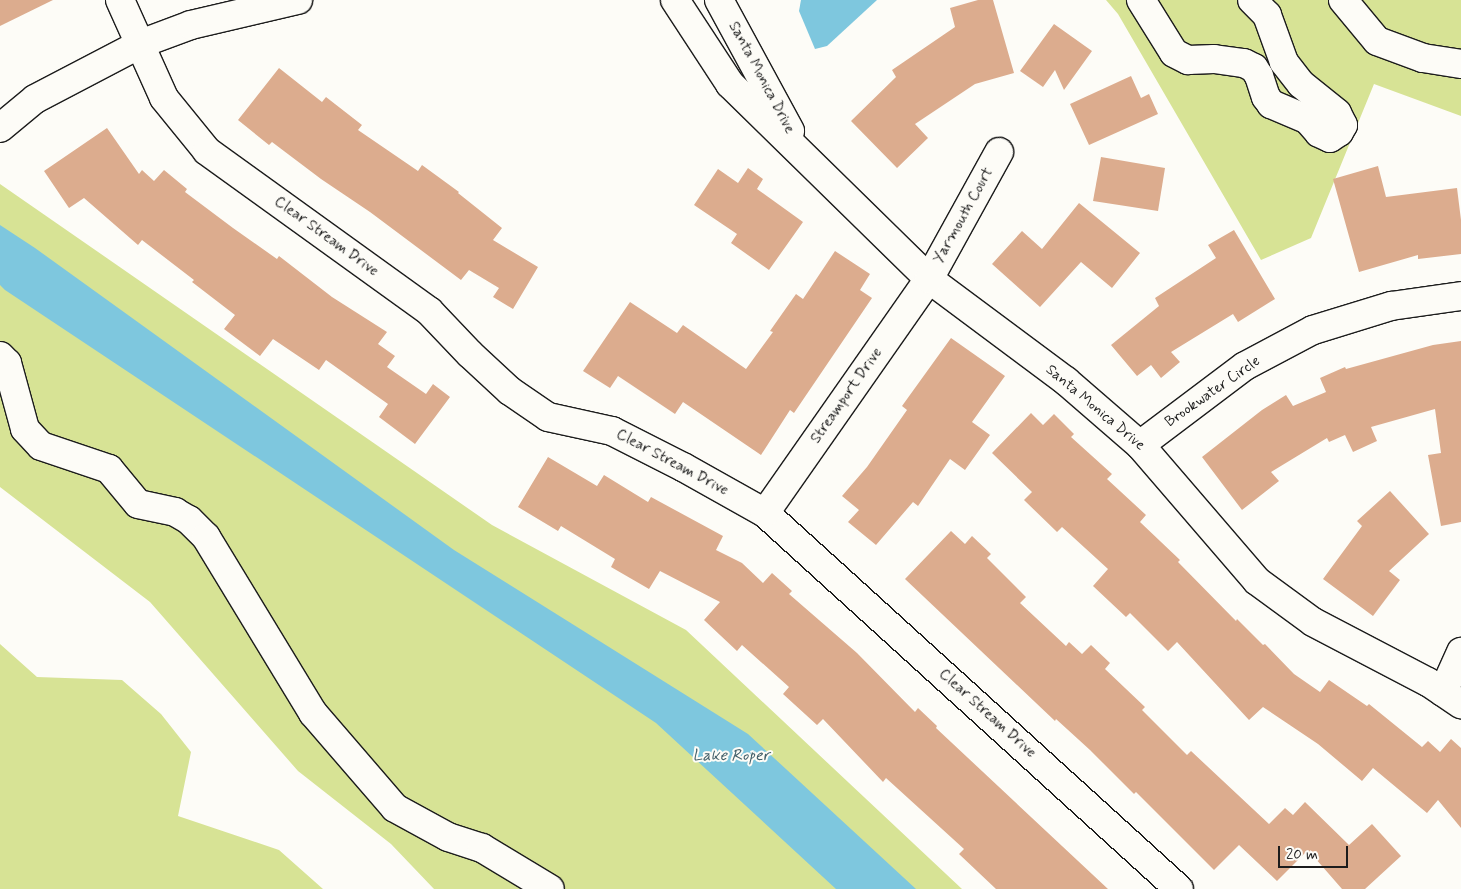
<!DOCTYPE html>
<style>
body{margin:0}
#map{position:relative;width:1461px;height:889px;overflow:hidden;background:#fdfcf7;font-family:Mynerve,sans-serif}
div>[style]{position:absolute}
.green>*{inset:0;background:#d7e395}
.water>*{inset:0;background:#7ec7de}
.building>*{inset:0;background:#dcac8e}
.roads{filter:drop-shadow(1px 0 #1c1c1c) drop-shadow(-1px 0 #1c1c1c) drop-shadow(0 1px #1c1c1c) drop-shadow(0 -1px #1c1c1c)}
.minor>*{height:28px;margin:-14px;padding:0 14px;transform-origin:14px;border-radius:14px;background:#fdfcf7}
span{translate:-50% -50%;white-space:nowrap;text-align:center;line-height:1.15;-webkit-text-stroke:4px #fdfcf7;paint-order:stroke}
.street-label{font-size:15px;color:#1c1c1c}
.water-label{font-size:16px;color:#43606a;font-style:italic}
.scale{position:absolute;left:1278px;top:846px;width:70px;height:22px;box-sizing:border-box;border:2px solid #1c1c1c;border-top:0;padding-left:6px;font-size:15px;line-height:18px;white-space:nowrap;color:#1c1c1c;-webkit-text-stroke:4px #fdfcf7;paint-order:stroke}
</style>
<div id="map">
<div class="green">
<div style="clip-path:polygon(1106px 0,1461px 0,1461px 116px,1374px 84px,1311px 238px,1261px 260px,1118px 14px)"></div>
<div style="clip-path:polygon(0 184px,492px 525px,686px 630px,962px 889px,434px 889px,391px 844px,298px 771px,150px 602px,0 487px)"></div>
<div style="clip-path:polygon(0 644px,37px 677px,122px 680px,161px 714px,191px 752px,178px 816px,279px 850px,323px 889px,0 889px)"></div>
</div>
<div class="water">
<div style="clip-path:polygon(801px 0,877px 0,827px 46px,815px 49px,799px 11px)"></div>
<div style="clip-path:polygon(0 225px,35px 248px,454px 550px,748px 734px,916px 889px,836px 889px,656px 723px,5px 290px,0 285px)"></div>
</div>
<div class="building">
<div style="clip-path:polygon(0 0,53px 0,0 26px)"></div>
<div style="clip-path:polygon(978px 0,993px 0,1014px 73px,975px 84px,915px 124px,928px 138px,897px 168px,851px 121px,896px 77px,892px 70px,955px 27px,950px 8px)"></div>
<div style="clip-path:polygon(1054px 24px,1092px 51px,1064px 90px,1055px 70px,1043px 87px,1020px 71px)"></div>
<div style="clip-path:polygon(279px 68px,322px 102px,326px 97px,362px 125px,358px 130px,418px 171px,422px 165px,459px 192px,458px 193px,502px 228px,493px 240px,538px 267px,513px 309px,493px 297px,499px 288px,469px 270px,461px 280px,370px 212px,321px 179px,272px 142px,269px 145px,238px 120px)"></div>
<div style="clip-path:polygon(1131px 76px,1141px 98px,1149px 94px,1158px 114px,1089px 145px,1070px 104px)"></div>
<div style="clip-path:polygon(107px 128px,139px 174px,142px 170px,154px 181px,164px 170px,187px 189px,185px 192px,233px 228px,277px 259px,279px 256px,332px 297px,387px 332px,378px 344px,395px 356px,387px 367px,426px 394px,433px 384px,450px 397px,415px 444px,379px 417px,388px 404px,326px 360px,319px 370px,273px 339px,260px 356px,224px 329px,235px 315px,192px 282px,194px 280px,142px 240px,138px 245px,84px 198px,69px 208px,44px 171px)"></div>
<div style="clip-path:polygon(1101px 157px,1165px 168px,1158px 211px,1093px 201px)"></div>
<div style="clip-path:polygon(1378px 166px,1386px 197px,1457px 188px,1461px 220px,1461px 254px,1418px 259px,1418px 255px,1359px 272px,1333px 179px)"></div>
<div style="clip-path:polygon(748px 168px,763px 179px,757px 189px,803px 222px,769px 270px,731px 243px,737px 234px,694px 205px,718px 169px,738px 183px)"></div>
<div style="clip-path:polygon(1079px 203px,1140px 253px,1112px 288px,1081px 262px,1040px 307px,992px 264px,1022px 231px,1042px 249px)"></div>
<div style="clip-path:polygon(1234px 230px,1275px 299px,1238px 322px,1233px 314px,1171px 352px,1180px 362px,1161px 378px,1151px 365px,1137px 376px,1111px 345px,1159px 306px,1155px 298px,1216px 258px,1208px 245px)"></div>
<div style="clip-path:polygon(835px 251px,870px 274px,860px 290px,872px 298px,794px 413px,790px 410px,761px 455px,683px 402px,675px 414px,618px 376px,610px 388px,583px 371px,630px 302px,677px 333px,683px 325px,746px 369px,773px 332px,770px 331px,796px 294px,803px 299px)"></div>
<div style="clip-path:polygon(951px 338px,1005px 376px,972px 422px,990px 435px,965px 470px,950px 459px,918px 506px,913px 502px,876px 545px,848px 522px,859px 510px,842px 496px,867px 467px,907px 410px,902px 406px)"></div>
<div style="clip-path:polygon(1461px 341px,1461px 522px,1441px 526px,1428px 455px,1441px 453px,1435px 409px,1371px 427px,1377px 441px,1353px 452px,1345px 435px,1329px 442px,1327px 438px,1271px 472px,1279px 481px,1242px 510px,1202px 457px,1262px 410px,1286px 395px,1293px 406px,1326px 392px,1320px 378px,1345px 367px,1346px 369px,1433px 345px)"></div>
<div style="clip-path:polygon(1031px 413px,1043px 425px,1054px 414px,1074px 434px,1071px 437px,1112px 474px,1107px 479px,1146px 515px,1140px 522px,1180px 560px,1178px 562px,1236px 621px,1237px 619px,1263px 645px,1265px 644px,1294px 674px,1320px 692px,1329px 680px,1367px 706px,1369px 704px,1422px 747px,1428px 741px,1440px 752px,1451px 739px,1461px 748px,1461px 828px,1438px 800px,1427px 813px,1373px 768px,1362px 781px,1318px 744px,1263px 707px,1249px 720px,1177px 642px,1168px 651px,1130px 613px,1126px 617px,1093px 586px,1108px 569px,1062px 527px,1057px 532px,1024px 500px,1032px 492px,992px 453px)"></div>
<div style="clip-path:polygon(548px 457px,597px 486px,604px 475px,648px 502px,651px 497px,723px 536px,716px 550px,742px 563px,763px 583px,772px 573px,792px 591px,789px 594px,857px 653px,915px 712px,918px 708px,937px 726px,936px 728px,1108px 889px,996px 889px,959px 854px,964px 849px,886px 778px,883px 782px,823px 719px,817px 725px,783px 694px,789px 687px,742px 645px,737px 651px,704px 620px,720px 602px,660px 571px,649px 589px,611px 567px,615px 559px,561px 526px,558px 531px,518px 507px)"></div>
<div style="clip-path:polygon(1390px 491px,1429px 534px,1389px 571px,1400px 580px,1373px 616px,1323px 579px,1362px 526px,1357px 521px)"></div>
<div style="clip-path:polygon(951px 531px,965px 544px,972px 536px,991px 554px,987px 558px,1026px 597px,1020px 603px,1066px 646px,1069px 642px,1082px 654px,1091px 645px,1110px 663px,1105px 669px,1145px 707px,1142px 710px,1187px 755px,1191px 751px,1269px 824px,1285px 808px,1293px 815px,1305px 802px,1349px 845px,1372px 824px,1401px 856px,1365px 889px,1342px 889px,1308px 850px,1277px 881px,1239px 845px,1214px 870px,1136px 792px,1134px 794px,1090px 750px,1056px 719px,1055px 721px,905px 579px)"></div>
</div>
<div class="roads">
<div class="minor">
<div style="left:120px;top:0;width:107px;rotate:65.8deg"></div>
<div style="left:164px;top:98px;width:68px;rotate:50.9deg"></div>
<div style="left:207px;top:151px;width:274px;rotate:35.8deg"></div>
<div style="left:429px;top:311px;width:59px;rotate:46.4deg"></div>
<div style="left:470px;top:354px;width:54px;rotate:42.8deg"></div>
<div style="left:510px;top:391px;width:46px;rotate:34.4deg"></div>
<div style="left:548px;top:417px;width:66px;rotate:12.3deg"></div>
<div style="left:612px;top:431px;width:80px;rotate:26.9deg"></div>
<div style="left:683px;top:467px;width:94px;rotate:29.3deg"></div>
<div style="left:765px;top:513px;width:559px;rotate:42.25deg"></div>
<div style="left:675px;top:0;width:100px;rotate:56.8deg"></div>
<div style="left:730px;top:84px;width:279px;rotate:44.4deg"></div>
<div style="left:929px;top:279px;width:171px;rotate:36.7deg"></div>
<div style="left:1066px;top:381px;width:98px;rotate:40.9deg"></div>
<div style="left:1140px;top:445px;width:179px;rotate:49.3deg"></div>
<div style="left:1257px;top:581px;width:69px;rotate:36.2deg"></div>
<div style="left:1313px;top:622px;width:130px;rotate:27.6deg"></div>
<div style="left:1428px;top:682px;width:40px;rotate:34deg"></div>
<div style="left:719px;top:0;width:149px;rotate:61.5deg"></div>
<div style="left:1141px;top:0;width:62px;rotate:58.1deg"></div>
<div style="left:1174px;top:53px;width:16px;rotate:27deg"></div>
<div style="left:1188px;top:60px;width:26px;rotate:-2deg"></div>
<div style="left:1214px;top:59px;width:30px;rotate:8deg"></div>
<div style="left:1244px;top:63px;width:11px;rotate:27deg"></div>
<div style="left:1254px;top:68px;width:9px;rotate:58deg"></div>
<div style="left:1259px;top:76px;width:22px;rotate:72deg"></div>
<div style="left:1266px;top:97px;width:9px;rotate:54deg"></div>
<div style="left:1271px;top:104px;width:39px;rotate:23deg"></div>
<div style="left:1307px;top:119px;width:18px;rotate:49deg"></div>
<div style="left:1319px;top:133px;width:12px;rotate:24deg"></div>
<div style="left:1330px;top:138px;width:11px;rotate:-34deg"></div>
<div style="left:1339px;top:132px;width:8px;rotate:-60deg"></div>
<div style="left:1343px;top:125px;width:13px;rotate:-117deg"></div>
<div style="left:1337px;top:113px;width:46px;rotate:-141.1deg"></div>
<div style="left:1301px;top:84px;width:28px;rotate:-128deg"></div>
<div style="left:1284px;top:62px;width:50px;rotate:-109.9deg"></div>
<div style="left:1267px;top:15px;width:21px;rotate:-135deg"></div>
<div style="left:1343px;top:0;width:53px;rotate:50.3deg"></div>
<div style="left:1377px;top:41px;width:49px;rotate:20.3deg"></div>
<div style="left:1423px;top:58px;width:38px;rotate:9deg"></div>
<div style="left:0;top:128px;width:45px;rotate:-39.6deg"></div>
<div style="left:35px;top:99px;width:119px;rotate:-27.6deg"></div>
<div style="left:140px;top:44px;width:54px;rotate:-20.4deg"></div>
<div style="left:191px;top:25px;width:110px;rotate:-13.2deg"></div>
<div style="left:0;top:356px;width:10px;rotate:45deg"></div>
<div style="left:7px;top:363px;width:68px;rotate:74.7deg"></div>
<div style="left:25px;top:429px;width:23px;rotate:47deg"></div>
<div style="left:41px;top:446px;width:72px;rotate:18.7deg"></div>
<div style="left:109px;top:469px;width:45px;rotate:50.4deg"></div>
<div style="left:138px;top:504px;width:38px;rotate:12deg"></div>
<div style="left:175px;top:512px;width:16px;rotate:30deg"></div>
<div style="left:189px;top:520px;width:24px;rotate:45deg"></div>
<div style="left:206px;top:537px;width:206px;rotate:58.7deg"></div>
<div style="left:313px;top:713px;width:125px;rotate:49.2deg"></div>
<div style="left:395px;top:808px;width:60px;rotate:28.7deg"></div>
<div style="left:448px;top:837px;width:36px;rotate:18deg"></div>
<div style="left:482px;top:848px;width:79px;rotate:31.1deg"></div>
<div style="left:1140px;top:445px;width:131px;rotate:-37deg"></div>
<div style="left:1245px;top:366px;width:77px;rotate:-27.9deg"></div>
<div style="left:1313px;top:330px;width:82px;rotate:-17.1deg"></div>
<div style="left:1391px;top:306px;width:71px;rotate:-8.1deg"></div>
<div style="left:765px;top:513px;width:286px;rotate:-55deg"></div>
<div style="left:929px;top:279px;width:145px;rotate:-61.1deg"></div>
<div style="left:1443px;top:692px;width:44px;rotate:-65.8deg"></div>
</div>
</div>
<div class="street-label">
<span style="left:761px;top:78px;rotate:62deg">Santa Monica Drive</span>
<span style="left:964px;top:216px;rotate:-61deg">Yarmouth Court</span>
<span style="left:326px;top:237px;rotate:36deg">Clear Stream Drive</span>
<span style="left:1213px;top:392px;rotate:-35deg">Brookwater Circle</span>
<span style="left:847px;top:396px;rotate:-55deg">Streamport Drive</span>
<span style="left:1095px;top:408px;rotate:40deg">Santa Monica Drive</span>
<span style="left:672px;top:463px;rotate:28deg">Clear Stream Drive</span>
<span style="left:987px;top:714px;rotate:42deg">Clear Stream Drive</span>
</div>
<div class="water-label">
<span style="left:731px;top:756px">Lake Roper</span>
</div>
<div class="scale">20 m</div>
</div>
